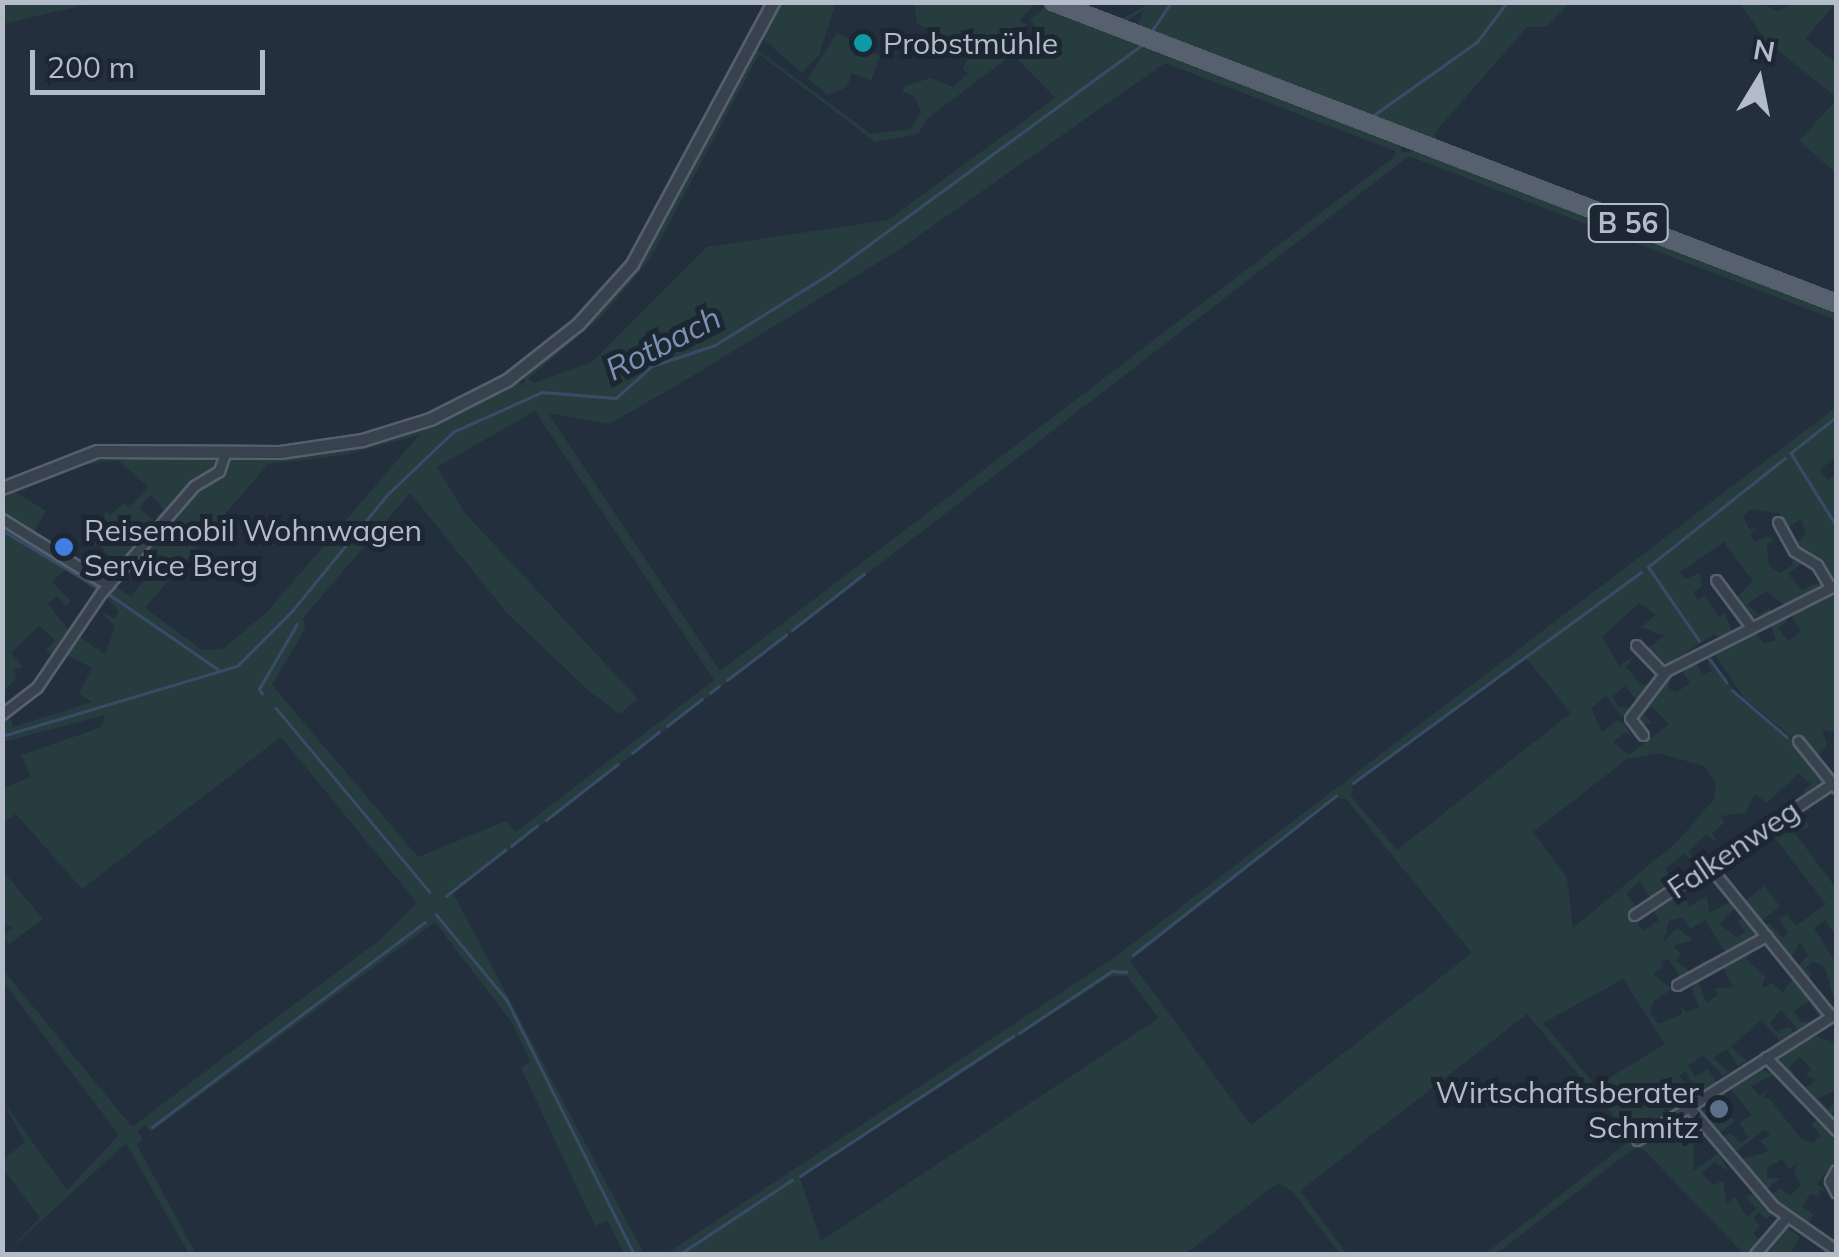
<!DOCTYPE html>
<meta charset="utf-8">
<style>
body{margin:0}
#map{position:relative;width:1839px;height:1257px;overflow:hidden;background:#242f3e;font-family:Mulish,sans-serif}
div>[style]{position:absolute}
.green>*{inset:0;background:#263c3f}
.stream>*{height:2.5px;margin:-1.25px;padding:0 1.25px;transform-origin:1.25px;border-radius:1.25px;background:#394c67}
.roads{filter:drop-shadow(2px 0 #565f6c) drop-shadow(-2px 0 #565f6c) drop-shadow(0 2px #565f6c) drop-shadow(0 -2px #565f6c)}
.minor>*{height:9px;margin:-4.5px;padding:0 4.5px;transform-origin:4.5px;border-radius:4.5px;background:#38414e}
.tertiary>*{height:11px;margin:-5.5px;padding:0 5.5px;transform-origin:5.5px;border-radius:5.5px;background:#38414e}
.primary>*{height:14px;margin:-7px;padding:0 7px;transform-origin:7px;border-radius:7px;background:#56606e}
.dots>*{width:28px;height:28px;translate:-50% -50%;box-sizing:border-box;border:5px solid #1d2633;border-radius:50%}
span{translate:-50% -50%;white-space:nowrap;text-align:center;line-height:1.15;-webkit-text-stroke:10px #1d2633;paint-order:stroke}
.shield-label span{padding:2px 8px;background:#1d2633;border:2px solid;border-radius:8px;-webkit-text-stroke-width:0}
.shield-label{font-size:28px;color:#b4bcc9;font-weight:700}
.poi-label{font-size:30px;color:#b4bcc9}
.left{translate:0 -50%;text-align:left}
.right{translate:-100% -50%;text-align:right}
.street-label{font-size:30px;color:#b4bcc9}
.water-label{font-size:32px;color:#7c92b1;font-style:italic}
.frame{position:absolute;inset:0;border:5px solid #b4bcc9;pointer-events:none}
.north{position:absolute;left:1709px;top:30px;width:100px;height:100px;-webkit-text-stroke:8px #1d2633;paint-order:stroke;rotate:10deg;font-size:28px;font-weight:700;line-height:40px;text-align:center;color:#b4bcc9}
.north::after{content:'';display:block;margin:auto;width:35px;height:45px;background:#b4bcc9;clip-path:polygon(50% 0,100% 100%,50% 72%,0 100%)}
.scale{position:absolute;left:30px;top:50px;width:235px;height:45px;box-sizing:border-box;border:5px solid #b4bcc9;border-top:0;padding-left:12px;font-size:30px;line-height:35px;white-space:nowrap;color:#b4bcc9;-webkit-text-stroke:8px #1d2633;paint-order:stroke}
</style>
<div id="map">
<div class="green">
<div style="clip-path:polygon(3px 2px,93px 2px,93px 3px,3px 24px)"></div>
<div style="clip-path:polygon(1151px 2px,1570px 3px,1546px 27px,1527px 27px,1435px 132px,1436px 139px,1836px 298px,1136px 28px,1144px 10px,1124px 23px,1064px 3px,1124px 18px)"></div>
<div style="clip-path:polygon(777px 3px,836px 3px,819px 55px,802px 73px,761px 37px)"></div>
<div style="clip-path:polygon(evenodd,914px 3px,1036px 3px,1019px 21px,1027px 25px,1013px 42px,1018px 47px,1030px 36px,1037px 50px,1048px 41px,1030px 20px,1045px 7px,1402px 142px,1401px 153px,1420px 149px,1836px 308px,1836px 320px,1409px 156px,453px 893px,644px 1254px,624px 1254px,607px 1220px,595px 1226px,521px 1068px,530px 1061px,513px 1024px,435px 922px,151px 1132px,145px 1125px,137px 1132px,143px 1139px,137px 1145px,196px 1254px,189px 1254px,126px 1143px,5px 1254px,40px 1218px,3px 1169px,3px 1160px,25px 1142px,3px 1101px,67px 1190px,119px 1135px,3px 981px,3px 970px,132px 1127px,382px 938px,417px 903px,281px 737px,82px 889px,16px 814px,5px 821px,3px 788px,31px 777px,21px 755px,102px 727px,105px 715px,3px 742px,3px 721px,10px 717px,13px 727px,92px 702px,79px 694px,92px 668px,63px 653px,75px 634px,105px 654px,115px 627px,102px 613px,115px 618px,119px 611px,104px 595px,114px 585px,131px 597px,160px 561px,144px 548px,234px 456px,363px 443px,515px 380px,524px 386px,525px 372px,640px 258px,755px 48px,871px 134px,911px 129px,921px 112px,914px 96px,902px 91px,905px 86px,930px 78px,953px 87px,968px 74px,963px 69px,972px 47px,917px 24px,914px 3px,759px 54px,875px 142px,918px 134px,928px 118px,1013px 54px,1055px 98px,888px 220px,707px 247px,592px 362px,534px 383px,529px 378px,601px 317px,650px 259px,759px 54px,914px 3px,1165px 63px,1395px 151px,1394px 157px,720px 671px,548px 413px,609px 424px,681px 383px,897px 251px,1165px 63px,914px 3px,535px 411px,714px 680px,516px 832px,506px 821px,418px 857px,272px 685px,305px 629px,303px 618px,410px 493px,508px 614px,588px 690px,619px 714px,638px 699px,464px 512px,437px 467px,535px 411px,914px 3px,419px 435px,267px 612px,223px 649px,202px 650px,145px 608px,268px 464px,344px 455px,419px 435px)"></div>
<div style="clip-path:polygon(1740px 3px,1762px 3px,1776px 11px,1795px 3px,1836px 3px,1805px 39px,1836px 63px,1836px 97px,1766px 41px)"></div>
<div style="clip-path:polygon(837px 33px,880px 56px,871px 81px,852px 73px,847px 87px,828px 95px,808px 79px)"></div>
<div style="clip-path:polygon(1836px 100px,1836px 173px,1799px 141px)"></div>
<div style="clip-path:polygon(evenodd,1836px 407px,1836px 456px,1820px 470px,1828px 480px,1836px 474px,1836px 580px,1795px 546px,1806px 534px,1801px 519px,1785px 530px,1781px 514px,1751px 509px,1743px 516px,1749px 529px,1759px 527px,1750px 534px,1755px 542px,1766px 536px,1774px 540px,1767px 545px,1769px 566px,1780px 573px,1793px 565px,1791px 554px,1804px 562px,1788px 574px,1802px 590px,1819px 582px,1818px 574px,1821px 586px,1787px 607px,1766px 591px,1747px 604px,1758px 615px,1769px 608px,1772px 612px,1751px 618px,1737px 597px,1753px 581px,1724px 542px,1680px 572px,1685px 579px,1700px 573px,1702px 586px,1693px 592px,1698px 600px,1705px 596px,1719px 617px,1725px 613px,1732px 632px,1743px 627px,1720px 639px,1715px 634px,1664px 666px,1648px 648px,1664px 636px,1641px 627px,1656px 615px,1639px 603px,1602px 637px,1619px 666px,1634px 656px,1626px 667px,1640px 684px,1651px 686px,1639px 703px,1625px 686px,1612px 697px,1619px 707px,1634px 708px,1622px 717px,1606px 696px,1591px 708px,1602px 732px,1618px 720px,1625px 724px,1633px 740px,1626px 732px,1613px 742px,1629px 755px,1669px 724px,1652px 707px,1644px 714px,1652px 724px,1635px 724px,1664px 678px,1673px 671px,1668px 688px,1677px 692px,1690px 683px,1680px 666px,1692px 658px,1703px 674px,1712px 671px,1705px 654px,1743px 702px,1790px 737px,1827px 783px,1808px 796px,1803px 791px,1811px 784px,1798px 774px,1767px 803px,1755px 794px,1745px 813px,1721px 816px,1724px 823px,1712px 833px,1718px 842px,1706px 835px,1689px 851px,1697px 868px,1684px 854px,1665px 869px,1675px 884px,1652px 900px,1639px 881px,1627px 894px,1635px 906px,1647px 901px,1636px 921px,1643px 931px,1659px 920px,1651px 907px,1677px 891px,1690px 906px,1707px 896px,1709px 913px,1732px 901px,1736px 907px,1719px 924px,1737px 937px,1745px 932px,1738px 921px,1744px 917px,1757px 934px,1727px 955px,1705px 920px,1690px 929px,1683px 917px,1669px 921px,1663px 942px,1677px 928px,1693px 940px,1673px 946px,1681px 953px,1676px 961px,1691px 972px,1703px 962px,1700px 957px,1707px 963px,1681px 978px,1669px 959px,1661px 961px,1664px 966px,1653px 974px,1672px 989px,1654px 1001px,1650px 1012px,1658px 1024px,1682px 1014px,1681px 1005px,1686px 1012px,1699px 1007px,1692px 989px,1698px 980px,1706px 1003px,1718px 995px,1715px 988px,1733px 987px,1722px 967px,1763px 942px,1766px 946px,1754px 948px,1746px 959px,1765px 976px,1762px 988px,1772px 983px,1783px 993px,1793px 978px,1824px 1013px,1820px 1018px,1809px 1001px,1799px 1007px,1794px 1012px,1801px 1022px,1814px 1021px,1799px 1031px,1781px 1010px,1770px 1023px,1776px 1031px,1790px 1027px,1794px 1034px,1781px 1042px,1761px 1020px,1731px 1047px,1747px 1061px,1738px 1066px,1727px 1049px,1713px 1058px,1729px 1072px,1723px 1076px,1703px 1055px,1688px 1066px,1695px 1077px,1708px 1069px,1717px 1084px,1700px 1094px,1685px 1071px,1679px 1076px,1696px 1096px,1670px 1112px,1658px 1097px,1667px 1115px,1633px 1130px,1646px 1144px,1688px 1118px,1699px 1133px,1694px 1137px,1683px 1124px,1671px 1134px,1694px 1144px,1693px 1171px,1719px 1153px,1728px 1171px,1714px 1162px,1702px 1173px,1713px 1185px,1723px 1181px,1727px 1203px,1735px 1197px,1747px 1217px,1756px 1209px,1746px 1197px,1756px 1191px,1775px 1212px,1766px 1219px,1759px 1212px,1753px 1218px,1760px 1226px,1753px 1233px,1762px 1243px,1752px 1254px,1744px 1254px,1643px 1149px,1633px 1149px,1496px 1254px,1485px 1254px,1627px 1143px,1628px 1133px,1527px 1014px,1300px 1191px,1347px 1254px,1340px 1254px,1292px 1191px,1278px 1183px,1185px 1254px,666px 1254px,1115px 957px,1836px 407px,1526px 658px,1571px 713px,1397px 850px,1351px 796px,1352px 786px,1526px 658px,1836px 407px,1659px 753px,1704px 766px,1716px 783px,1714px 799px,1678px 841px,1573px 928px,1567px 878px,1533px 832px,1627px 759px,1659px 753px,1836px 407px,1336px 798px,1346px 799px,1472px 953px,1251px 1125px,1130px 961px,1336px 798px,1836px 407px,1111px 976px,1127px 976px,1159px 1018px,821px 1241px,800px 1178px,1111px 976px,1836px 407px,1623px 979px,1665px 1044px,1596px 1086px,1543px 1023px,1623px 979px)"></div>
<div style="clip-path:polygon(218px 455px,218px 467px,161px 519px,156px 516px,163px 511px,159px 503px,151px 495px,143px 503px,140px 509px,158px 524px,119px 566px,99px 545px,92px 546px,101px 539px,105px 511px,110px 515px,125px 502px,129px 508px,148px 487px,118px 460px,72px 467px,86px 456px)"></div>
<div style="clip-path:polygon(14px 491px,46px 511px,32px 534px,3px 516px,3px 499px)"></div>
<div style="clip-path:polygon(2px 523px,102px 586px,97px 592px,66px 569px,52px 582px,71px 601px,66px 606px,57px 596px,48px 604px,68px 629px,52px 656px,46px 650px,55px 640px,39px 626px,11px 653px,23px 667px,14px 670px,17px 678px,3px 691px)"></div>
<div style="clip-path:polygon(1836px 589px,1836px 733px,1822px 729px,1827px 745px,1817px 758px,1745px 699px,1715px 655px,1765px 624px,1756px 632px,1764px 644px,1776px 640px,1770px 622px,1784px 616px,1787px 621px,1778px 628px,1788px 641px,1801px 631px,1790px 614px)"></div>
<div style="clip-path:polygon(1800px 813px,1810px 827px,1794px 832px,1836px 888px,1836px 937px,1825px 920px,1814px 928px,1836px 963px,1836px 1006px,1825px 968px,1813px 961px,1806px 967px,1812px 976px,1807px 979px,1797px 968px,1808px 955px,1800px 943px,1790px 959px,1764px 927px,1769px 923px,1783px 938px,1788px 933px,1779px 918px,1787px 915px,1796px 926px,1826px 904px,1771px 833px,1790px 826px,1787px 822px)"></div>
<div style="clip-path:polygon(3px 871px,43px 919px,9px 944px,3px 936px,13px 928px,3px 922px)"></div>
<div style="clip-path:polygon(1764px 886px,1780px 906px,1760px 922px,1744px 902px)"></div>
<div style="clip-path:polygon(1810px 1034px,1836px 1043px,1836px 1090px,1818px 1098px,1828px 1109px,1836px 1101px,1832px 1116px,1803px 1089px,1816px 1080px,1806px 1075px,1811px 1069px,1800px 1057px,1788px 1068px,1795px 1072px,1791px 1076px,1778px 1061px)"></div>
<div style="clip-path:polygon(1758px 1068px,1774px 1075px,1751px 1086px,1759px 1096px,1767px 1090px,1763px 1099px,1769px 1098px,1801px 1139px,1812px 1143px,1821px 1136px,1811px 1124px,1818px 1119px,1836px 1138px,1836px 1160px,1817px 1184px,1827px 1193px,1820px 1190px,1819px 1198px,1811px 1193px,1802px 1206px,1814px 1215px,1807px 1224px,1770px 1196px,1780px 1188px,1790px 1196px,1802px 1184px,1794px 1175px,1797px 1163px,1789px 1170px,1782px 1159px,1767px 1168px,1767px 1178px,1780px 1178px,1766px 1190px,1739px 1160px,1769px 1151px,1760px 1141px,1770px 1135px,1765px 1129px,1734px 1153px,1721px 1139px,1731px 1133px,1740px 1143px,1748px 1138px,1740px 1122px,1752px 1115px,1729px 1087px)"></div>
<div style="clip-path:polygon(1721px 1091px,1734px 1104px,1727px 1100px,1717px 1108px,1735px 1121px,1717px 1135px,1700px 1113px)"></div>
<div style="clip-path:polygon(1785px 1226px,1800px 1237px,1791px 1251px,1797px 1254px,1759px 1254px)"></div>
</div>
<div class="stream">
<div style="left:1149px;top:35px;width:40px;rotate:-56deg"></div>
<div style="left:1371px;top:117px;width:130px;rotate:-35.3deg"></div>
<div style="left:1477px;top:42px;width:50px;rotate:-53.1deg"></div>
<div style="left:1386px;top:138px;width:15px;rotate:20deg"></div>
<div style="left:1422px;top:152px;width:443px;rotate:21deg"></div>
<div style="left:1836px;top:418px;width:57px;rotate:142.1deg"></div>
<div style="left:1791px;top:453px;width:85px;rotate:58deg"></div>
<div style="left:2px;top:530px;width:113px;rotate:30.9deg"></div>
<div style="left:106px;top:592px;width:137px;rotate:34.6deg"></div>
<div style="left:792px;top:630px;width:91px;rotate:-37.9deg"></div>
<div style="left:1699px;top:641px;width:90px;rotate:-124.6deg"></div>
<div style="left:1648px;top:567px;width:175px;rotate:-38.5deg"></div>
<div style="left:1710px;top:659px;width:29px;rotate:54deg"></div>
<div style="left:727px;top:680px;width:74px;rotate:-37.3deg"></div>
<div style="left:1732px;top:690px;width:72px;rotate:40.5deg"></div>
<div style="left:710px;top:693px;width:11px;rotate:-38deg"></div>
<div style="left:262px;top:694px;width:6px;rotate:-121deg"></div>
<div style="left:259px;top:689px;width:75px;rotate:-59.7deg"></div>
<div style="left:276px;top:708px;width:239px;rotate:50.1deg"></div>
<div style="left:667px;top:726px;width:44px;rotate:-37.6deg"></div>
<div style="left:2px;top:736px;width:245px;rotate:-16.6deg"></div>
<div style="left:237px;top:666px;width:78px;rotate:-45deg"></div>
<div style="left:292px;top:611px;width:150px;rotate:-50.7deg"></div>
<div style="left:387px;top:495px;width:91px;rotate:-43.7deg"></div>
<div style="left:453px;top:432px;width:98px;rotate:-24.2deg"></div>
<div style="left:542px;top:392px;width:74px;rotate:4.6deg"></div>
<div style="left:616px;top:398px;width:48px;rotate:-41.6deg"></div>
<div style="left:652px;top:366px;width:66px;rotate:-18.4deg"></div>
<div style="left:715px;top:345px;width:134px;rotate:-31.9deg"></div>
<div style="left:829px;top:274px;width:393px;rotate:-36.2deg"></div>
<div style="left:632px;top:753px;width:34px;rotate:-38deg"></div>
<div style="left:1353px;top:783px;width:357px;rotate:-36.2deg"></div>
<div style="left:546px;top:820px;width:91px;rotate:-37.9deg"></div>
<div style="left:511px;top:846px;width:33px;rotate:-38deg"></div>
<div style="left:446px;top:896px;width:75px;rotate:-37.9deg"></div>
<div style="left:436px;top:914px;width:112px;rotate:50.5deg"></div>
<div style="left:507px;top:1000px;width:284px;rotate:63.4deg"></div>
<div style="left:1133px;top:955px;width:258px;rotate:-38.1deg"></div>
<div style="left:1019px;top:1033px;width:112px;rotate:-33.7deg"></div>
<div style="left:1112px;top:971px;width:14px;rotate:4deg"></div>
<div style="left:152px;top:1127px;width:341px;rotate:-36.9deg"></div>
<div style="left:800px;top:1176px;width:255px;rotate:-33.3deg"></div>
<div style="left:680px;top:1254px;width:134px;rotate:-33.5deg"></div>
</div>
<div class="roads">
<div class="minor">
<div style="left:2px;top:519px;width:125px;rotate:31.9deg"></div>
<div style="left:1778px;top:522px;width:33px;rotate:61deg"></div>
<div style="left:1794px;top:551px;width:27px;rotate:31deg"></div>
<div style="left:1817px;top:565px;width:26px;rotate:59deg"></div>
<div style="left:1716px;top:580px;width:59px;rotate:53.3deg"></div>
<div style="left:1636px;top:645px;width:39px;rotate:46deg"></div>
<div style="left:2px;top:714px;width:44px;rotate:-37.6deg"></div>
<div style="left:37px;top:687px;width:114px;rotate:-55.8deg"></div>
<div style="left:101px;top:593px;width:142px;rotate:-49deg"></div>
<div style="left:194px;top:486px;width:29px;rotate:-31deg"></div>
<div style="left:219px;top:471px;width:21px;rotate:-71deg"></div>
<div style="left:1643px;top:735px;width:21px;rotate:-127deg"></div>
<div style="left:1630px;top:718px;width:59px;rotate:-52.5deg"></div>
<div style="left:1666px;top:671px;width:191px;rotate:-26.8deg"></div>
<div style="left:1798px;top:741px;width:60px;rotate:51deg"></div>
<div style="left:1709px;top:866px;width:193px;rotate:50.9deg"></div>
<div style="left:1634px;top:915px;width:239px;rotate:-33.6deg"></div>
<div style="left:1677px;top:985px;width:102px;rotate:-28.8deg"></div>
<div style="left:1766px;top:1057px;width:101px;rotate:46.2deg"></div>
<div style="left:1688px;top:1106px;width:131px;rotate:49.6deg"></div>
<div style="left:1773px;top:1206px;width:77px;rotate:34.9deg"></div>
<div style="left:1637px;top:1140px;width:236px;rotate:-32.5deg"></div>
<div style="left:1836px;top:1170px;width:13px;rotate:119deg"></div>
<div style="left:1830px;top:1181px;width:13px;rotate:63deg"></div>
<div style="left:1755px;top:1254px;width:48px;rotate:-49.3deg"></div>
</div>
<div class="tertiary">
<div style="left:2px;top:488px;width:102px;rotate:-21.3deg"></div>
<div style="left:97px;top:451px;width:183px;rotate:0.3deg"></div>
<div style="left:280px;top:452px;width:83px;rotate:-8.3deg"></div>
<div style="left:362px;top:440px;width:71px;rotate:-17.2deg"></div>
<div style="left:430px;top:419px;width:86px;rotate:-26.9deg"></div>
<div style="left:507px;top:380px;width:90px;rotate:-38.3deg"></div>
<div style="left:578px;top:324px;width:81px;rotate:-48deg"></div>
<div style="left:632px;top:264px;width:298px;rotate:-61.7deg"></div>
</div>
<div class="primary">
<div style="left:1053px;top:2px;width:839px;rotate:21.03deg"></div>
</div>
</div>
<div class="dots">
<div style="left:863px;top:43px;background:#0f9aa8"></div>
<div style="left:64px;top:547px;background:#3f7fe0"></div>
<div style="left:1719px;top:1109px;background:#5c6f8a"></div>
</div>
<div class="shield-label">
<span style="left:1628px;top:223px">B 56</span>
</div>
<div class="poi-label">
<span class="left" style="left:883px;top:43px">Probstmühle</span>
<span class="left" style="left:84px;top:547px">Reisemobil Wohnwagen<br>Service Berg</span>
<span class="right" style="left:1699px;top:1109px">Wirtschaftsberater<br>Schmitz</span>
</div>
<div class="street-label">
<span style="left:1733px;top:849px;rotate:-34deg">Falkenweg</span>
</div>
<div class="water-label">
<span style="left:663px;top:343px;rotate:-27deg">Rotbach</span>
</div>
<div class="frame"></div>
<div class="north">N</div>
<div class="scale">200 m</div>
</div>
